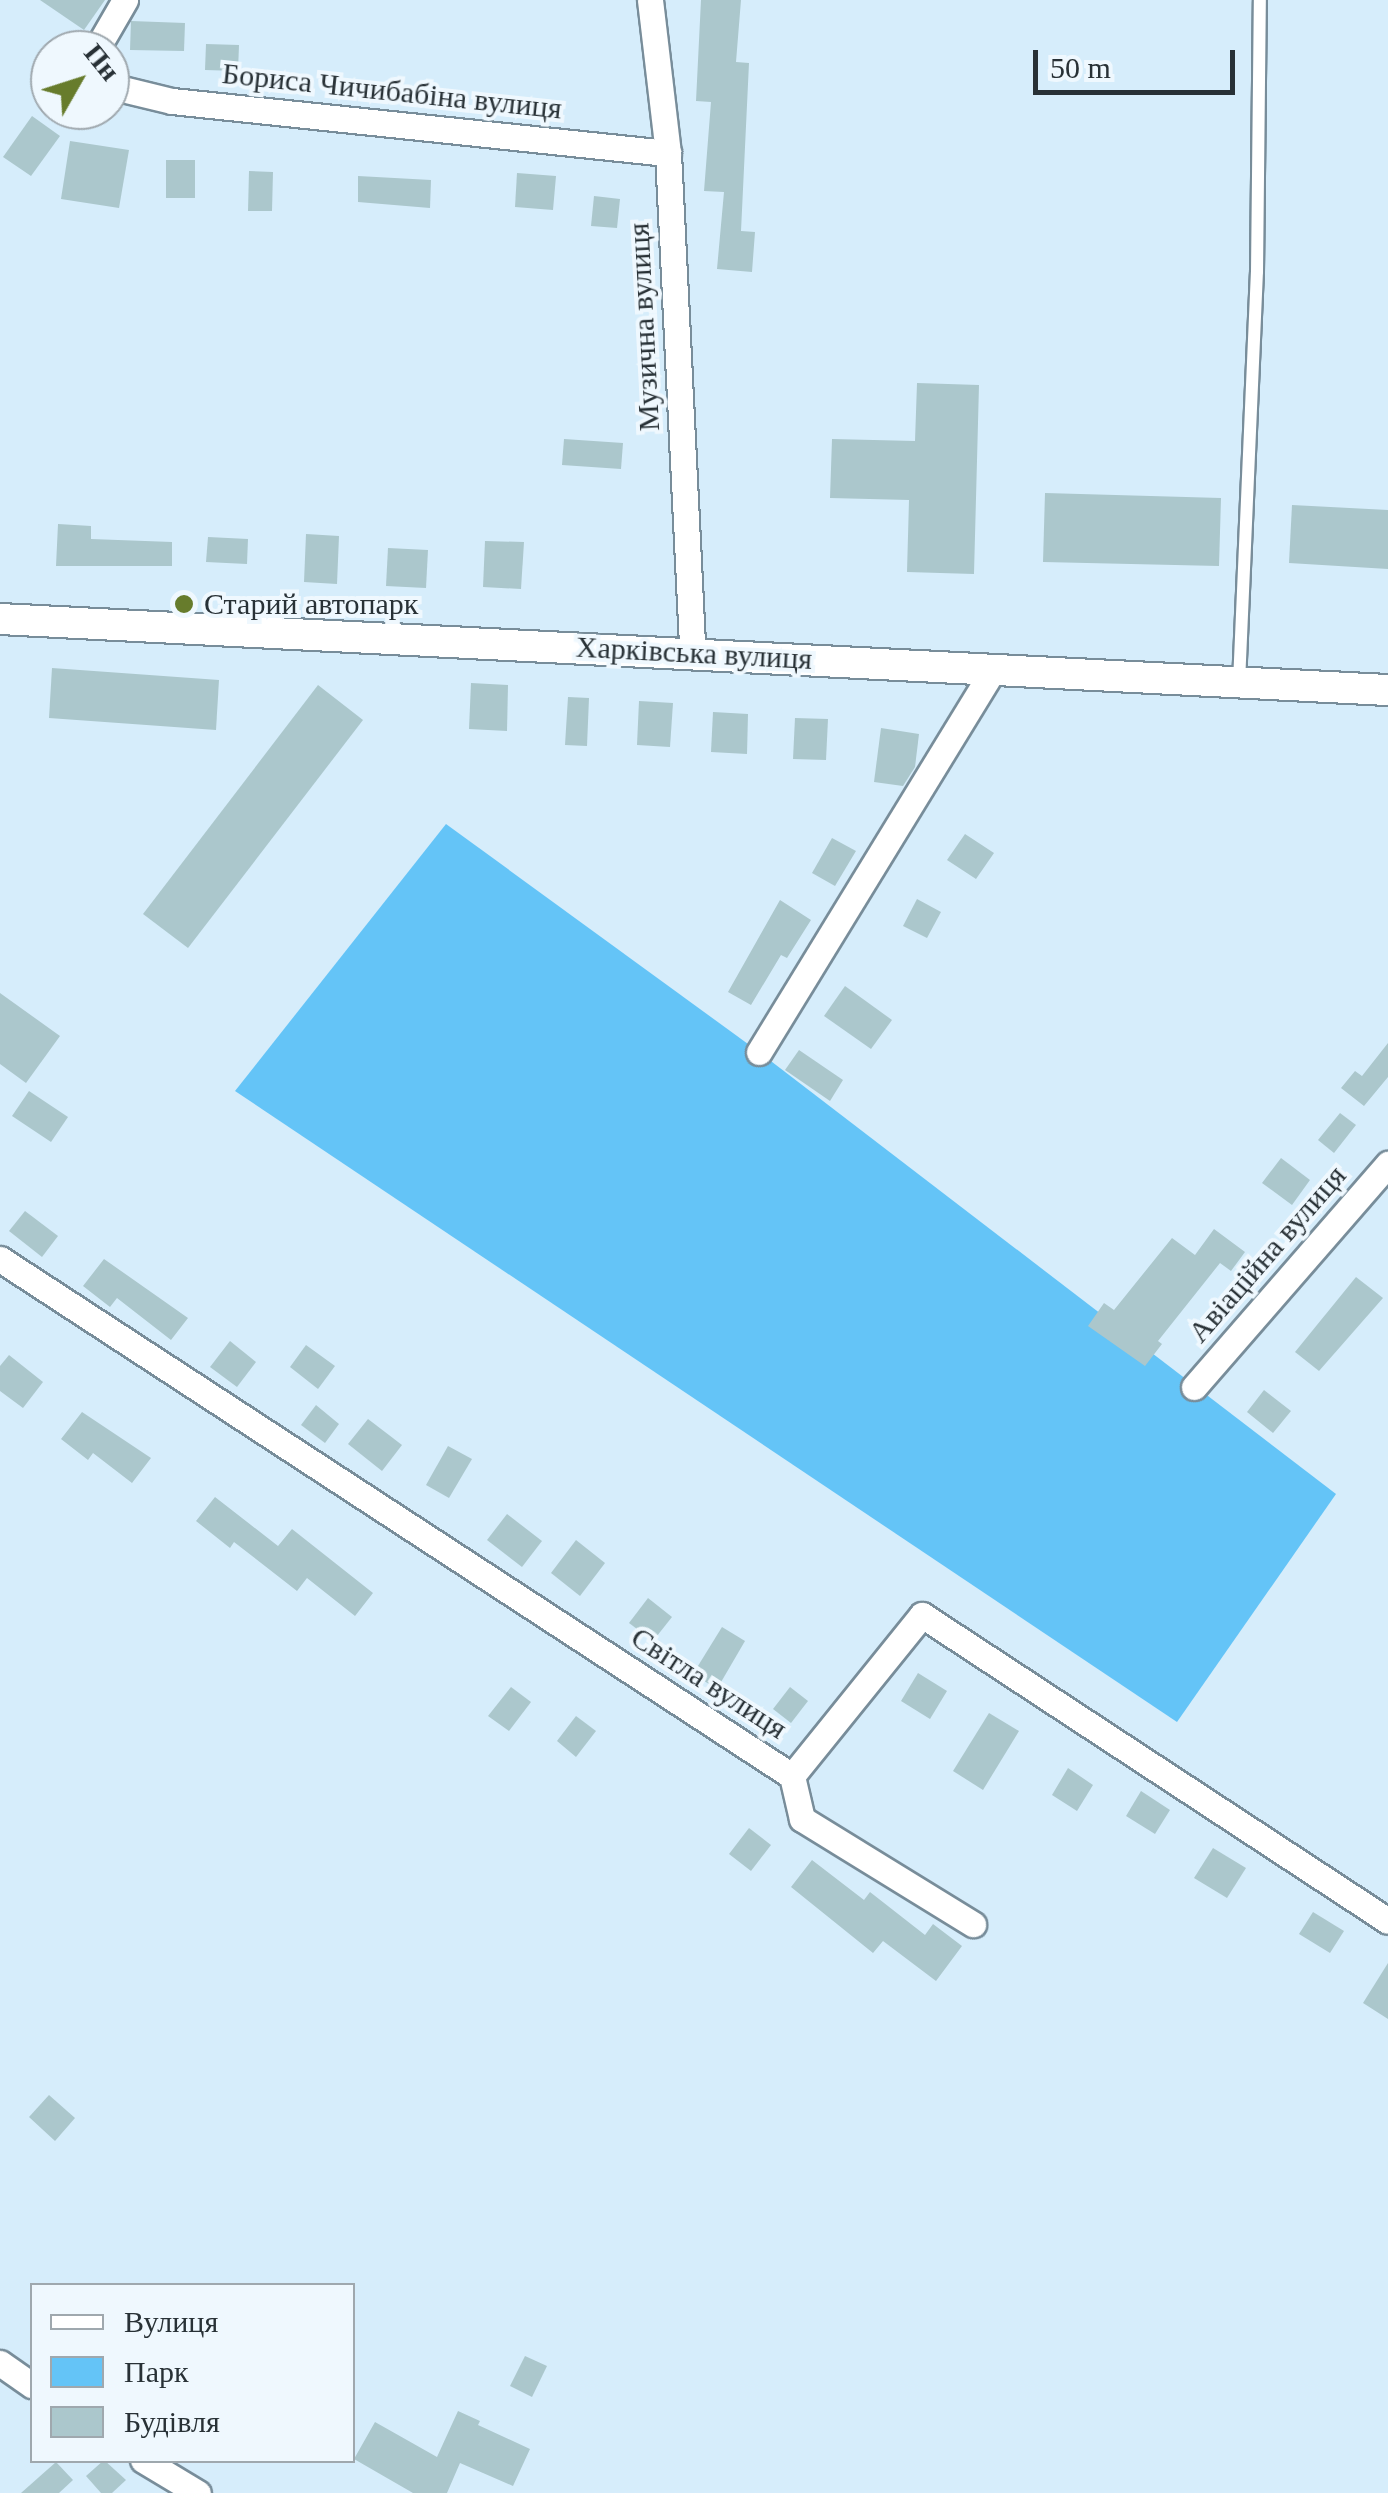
<!DOCTYPE html>
<meta charset="utf-8">
<style>
body{margin:0}
#map{position:relative;width:1388px;height:2493px;overflow:hidden;background:#d6edfb;font-family:Georgia,serif}
div>[style]{position:absolute}
.green>*{inset:0;background:#64c4f7}
.building>*{inset:0;background:#abc7cc}
.roads{filter:drop-shadow(2px 0 #788d9a) drop-shadow(-2px 0 #788d9a) drop-shadow(0 2px #788d9a) drop-shadow(0 -2px #788d9a)}
.service>*{height:12px;margin:-6px;padding:0 6px;transform-origin:6px;border-radius:6px;background:#fff}
.minor>*{height:25px;margin:-12.5px;padding:0 12.5px;transform-origin:12.5px;border-radius:12.5px;background:#fff}
.tertiary>*{height:30px;margin:-15px;padding:0 15px;transform-origin:15px;border-radius:15px;background:#fff}
.dots>*{width:28px;height:28px;translate:-50% -50%;box-sizing:border-box;border:5px solid #eff8fe;border-radius:50%}
span{translate:-50% -50%;white-space:nowrap;text-align:center;line-height:1.15;-webkit-text-stroke:8px #eff8fe;paint-order:stroke}
.street-label{font-size:30px;color:#283136}
.poi-label{font-size:30px;color:#283136}
.left{translate:0 -50%;text-align:left}
.legend{position:absolute;left:30px;top:2283px;width:325px;height:180px;box-sizing:border-box;background:#eff8fe;border:2px solid #9fa8ae;margin:0;padding:12px 18px;list-style:none;font-size:30px;color:#283136}
.legend li{display:flex;align-items:center;gap:20px;height:50px}
.legend b{width:50px;border:2px solid #9fa8ae}
.north{position:absolute;left:30px;top:30px;width:100px;height:100px;box-sizing:border-box;background:#eff8fe;border:2px solid #9fa8ae;border-radius:50%;rotate:51deg;font-size:28px;font-weight:700;line-height:40px;text-align:center;color:#283136}
.north::after{content:'';display:block;margin:auto;width:35px;height:45px;background:#677c2c;clip-path:polygon(50% 0,100% 100%,50% 72%,0 100%)}
.scale{position:absolute;left:1033px;top:50px;width:202px;height:45px;box-sizing:border-box;border:5px solid #283136;border-top:0;padding-left:12px;font-size:30px;line-height:35px;white-space:nowrap;color:#283136;-webkit-text-stroke:8px #eff8fe;paint-order:stroke}
</style>
<div id="map">
<div class="green">
<div style="clip-path:polygon(446px 824px,759px 1052px,1336px 1494px,1177px 1722px,235px 1091px)"></div>
</div>
<div class="building">
<div style="clip-path:polygon(40px 0,105px 0,84px 30px)"></div>
<div style="clip-path:polygon(701px 0,741px 0,736px 62px,749px 63px,741px 231px,755px 232px,752px 272px,717px 269px,724px 192px,704px 191px,711px 102px,696px 101px)"></div>
<div style="clip-path:polygon(131px 21px,185px 23px,184px 51px,130px 50px)"></div>
<div style="clip-path:polygon(206px 44px,239px 45px,238px 71px,205px 70px)"></div>
<div style="clip-path:polygon(32px 116px,60px 136px,31px 176px,3px 157px)"></div>
<div style="clip-path:polygon(70px 141px,129px 150px,119px 208px,61px 199px)"></div>
<div style="clip-path:polygon(166px 160px,195px 160px,195px 198px,166px 198px)"></div>
<div style="clip-path:polygon(249px 171px,273px 172px,272px 211px,248px 211px)"></div>
<div style="clip-path:polygon(517px 173px,556px 176px,553px 210px,515px 207px)"></div>
<div style="clip-path:polygon(358px 176px,431px 180px,430px 208px,358px 202px)"></div>
<div style="clip-path:polygon(594px 196px,620px 199px,617px 228px,591px 226px)"></div>
<div style="clip-path:polygon(917px 383px,979px 385px,974px 574px,907px 572px,909px 500px,830px 498px,832px 439px,915px 441px)"></div>
<div style="clip-path:polygon(564px 439px,623px 443px,621px 469px,562px 465px)"></div>
<div style="clip-path:polygon(1045px 493px,1221px 498px,1219px 566px,1043px 562px)"></div>
<div style="clip-path:polygon(1292px 505px,1388px 510px,1388px 569px,1289px 563px)"></div>
<div style="clip-path:polygon(58px 524px,91px 526px,91px 539px,172px 542px,172px 566px,56px 566px)"></div>
<div style="clip-path:polygon(306px 534px,339px 536px,337px 584px,304px 582px)"></div>
<div style="clip-path:polygon(208px 537px,248px 539px,247px 564px,206px 562px)"></div>
<div style="clip-path:polygon(485px 541px,524px 542px,521px 589px,483px 587px)"></div>
<div style="clip-path:polygon(388px 548px,428px 550px,426px 588px,386px 586px)"></div>
<div style="clip-path:polygon(52px 668px,219px 680px,216px 730px,49px 718px)"></div>
<div style="clip-path:polygon(471px 683px,508px 685px,507px 731px,469px 729px)"></div>
<div style="clip-path:polygon(318px 685px,363px 720px,188px 948px,143px 914px)"></div>
<div style="clip-path:polygon(568px 697px,589px 698px,587px 746px,565px 745px)"></div>
<div style="clip-path:polygon(639px 701px,673px 703px,670px 747px,637px 745px)"></div>
<div style="clip-path:polygon(713px 712px,748px 714px,747px 754px,711px 752px)"></div>
<div style="clip-path:polygon(795px 718px,828px 719px,826px 760px,793px 759px)"></div>
<div style="clip-path:polygon(881px 728px,919px 734px,915px 767px,903px 786px,874px 782px)"></div>
<div style="clip-path:polygon(965px 834px,994px 853px,976px 879px,947px 860px)"></div>
<div style="clip-path:polygon(832px 838px,856px 851px,835px 886px,812px 873px)"></div>
<div style="clip-path:polygon(917px 899px,941px 912px,927px 938px,903px 926px)"></div>
<div style="clip-path:polygon(780px 900px,811px 920px,787px 958px,781px 955px,751px 1005px,728px 992px)"></div>
<div style="clip-path:polygon(845px 986px,892px 1020px,871px 1049px,824px 1016px)"></div>
<div style="clip-path:polygon(0 993px,60px 1036px,26px 1083px,0 1064px)"></div>
<div style="clip-path:polygon(1388px 1043px,1388px 1077px,1364px 1106px,1341px 1088px,1355px 1071px,1362px 1076px)"></div>
<div style="clip-path:polygon(799px 1050px,843px 1080px,830px 1101px,785px 1070px)"></div>
<div style="clip-path:polygon(29px 1091px,68px 1117px,51px 1142px,12px 1116px)"></div>
<div style="clip-path:polygon(1340px 1113px,1356px 1125px,1334px 1153px,1318px 1140px)"></div>
<div style="clip-path:polygon(1281px 1158px,1310px 1180px,1292px 1205px,1262px 1183px)"></div>
<div style="clip-path:polygon(25px 1211px,58px 1236px,42px 1257px,9px 1231px)"></div>
<div style="clip-path:polygon(1214px 1229px,1245px 1252px,1231px 1271px,1220px 1263px,1158px 1341px,1162px 1344px,1145px 1366px,1088px 1326px,1104px 1303px,1114px 1310px,1172px 1238px,1195px 1255px)"></div>
<div style="clip-path:polygon(104px 1259px,188px 1318px,171px 1340px,117px 1298px,110px 1307px,83px 1286px)"></div>
<div style="clip-path:polygon(1356px 1277px,1383px 1298px,1319px 1371px,1295px 1352px)"></div>
<div style="clip-path:polygon(230px 1341px,256px 1362px,237px 1387px,210px 1367px)"></div>
<div style="clip-path:polygon(306px 1345px,335px 1366px,318px 1389px,290px 1367px)"></div>
<div style="clip-path:polygon(9px 1355px,43px 1382px,23px 1408px,0 1391px,0 1366px)"></div>
<div style="clip-path:polygon(1264px 1390px,1291px 1411px,1273px 1433px,1247px 1412px)"></div>
<div style="clip-path:polygon(316px 1405px,339px 1424px,325px 1443px,301px 1425px)"></div>
<div style="clip-path:polygon(82px 1412px,151px 1458px,132px 1483px,93px 1453px,88px 1460px,61px 1439px)"></div>
<div style="clip-path:polygon(368px 1419px,402px 1445px,382px 1471px,348px 1444px)"></div>
<div style="clip-path:polygon(448px 1446px,472px 1459px,449px 1498px,426px 1485px)"></div>
<div style="clip-path:polygon(215px 1497px,278px 1546px,292px 1529px,373px 1593px,355px 1616px,307px 1578px,297px 1591px,234px 1542px,230px 1548px,196px 1521px)"></div>
<div style="clip-path:polygon(507px 1514px,542px 1541px,522px 1567px,487px 1540px)"></div>
<div style="clip-path:polygon(576px 1540px,605px 1563px,580px 1596px,551px 1573px)"></div>
<div style="clip-path:polygon(648px 1598px,672px 1617px,653px 1641px,629px 1623px)"></div>
<div style="clip-path:polygon(722px 1627px,745px 1641px,717px 1689px,693px 1674px)"></div>
<div style="clip-path:polygon(918px 1673px,947px 1691px,930px 1719px,901px 1701px)"></div>
<div style="clip-path:polygon(511px 1687px,531px 1702px,509px 1731px,488px 1716px)"></div>
<div style="clip-path:polygon(790px 1687px,808px 1701px,791px 1723px,773px 1709px)"></div>
<div style="clip-path:polygon(989px 1713px,1019px 1731px,983px 1790px,953px 1771px)"></div>
<div style="clip-path:polygon(576px 1716px,596px 1731px,576px 1757px,557px 1741px)"></div>
<div style="clip-path:polygon(1068px 1768px,1093px 1785px,1077px 1811px,1052px 1795px)"></div>
<div style="clip-path:polygon(1141px 1791px,1170px 1810px,1155px 1834px,1126px 1816px)"></div>
<div style="clip-path:polygon(749px 1828px,771px 1845px,751px 1871px,729px 1854px)"></div>
<div style="clip-path:polygon(1213px 1848px,1246px 1868px,1227px 1898px,1194px 1878px)"></div>
<div style="clip-path:polygon(812px 1860px,864px 1900px,870px 1892px,925px 1935px,933px 1924px,962px 1946px,936px 1981px,883px 1941px,873px 1953px,791px 1887px)"></div>
<div style="clip-path:polygon(1313px 1912px,1344px 1931px,1330px 1953px,1299px 1934px)"></div>
<div style="clip-path:polygon(1388px 1963px,1388px 2019px,1363px 2003px)"></div>
<div style="clip-path:polygon(49px 2095px,75px 2118px,55px 2141px,29px 2117px)"></div>
<div style="clip-path:polygon(525px 2356px,547px 2366px,532px 2397px,510px 2386px)"></div>
<div style="clip-path:polygon(458px 2411px,480px 2421px,478px 2425px,530px 2449px,513px 2486px,460px 2463px,447px 2493px,413px 2493px,354px 2459px,375px 2422px,437px 2457px)"></div>
<div style="clip-path:polygon(104px 2460px,126px 2480px,112px 2493px,101px 2493px,86px 2476px)"></div>
<div style="clip-path:polygon(56px 2462px,73px 2480px,59px 2493px,21px 2493px)"></div>
</div>
<div class="roads">
<div class="service">
<div style="left:1239px;top:683px;width:411px;rotate:-87.5deg"></div>
<div style="left:1257px;top:272px;width:272px;rotate:-89.4deg"></div>
</div>
<div class="minor">
<div style="left:650px;top:0;width:154px;rotate:83.3deg"></div>
<div style="left:668px;top:153px;width:500px;rotate:87.2deg"></div>
<div style="left:96px;top:50px;width:58px;rotate:-59.9deg"></div>
<div style="left:110px;top:86px;width:64px;rotate:13.6deg"></div>
<div style="left:172px;top:101px;width:499px;rotate:6deg"></div>
<div style="left:759px;top:1052px;width:446px;rotate:-58.5deg"></div>
<div style="left:0;top:1259px;width:946px;rotate:33.14deg"></div>
<div style="left:792px;top:1776px;width:207px;rotate:-51.1deg"></div>
<div style="left:922px;top:1615px;width:557px;rotate:33.29deg"></div>
<div style="left:1194px;top:1387px;width:296px;rotate:-49deg"></div>
<div style="left:792px;top:1776px;width:44px;rotate:76.9deg"></div>
<div style="left:802px;top:1819px;width:201px;rotate:31.6deg"></div>
<div style="left:0;top:2363px;width:39px;rotate:35deg"></div>
<div style="left:143px;top:2460px;width:64px;rotate:31deg"></div>
</div>
<div class="tertiary">
<div style="left:0;top:619px;width:1390px;rotate:2.93deg"></div>
</div>
</div>
<div class="dots">
<div style="left:184px;top:604px;background:#677c2c"></div>
</div>
<div class="street-label">
<span style="left:392px;top:91px;rotate:6deg">Бориса Чичибабіна вулиця</span>
<span style="left:644px;top:327px;rotate:-93deg">Музична вулиця</span>
<span style="left:694px;top:653px;rotate:3deg">Харківська вулиця</span>
<span style="left:1267px;top:1254px;rotate:-49deg">Авіаційна вулиця</span>
<span style="left:709px;top:1683px;rotate:33deg">Світла вулиця</span>
</div>
<div class="poi-label">
<span class="left" style="left:204px;top:604px">Старий автопарк</span>
</div>
<ul class="legend">
<li><b style="height:12px;background:#fff"></b>Вулиця</li>
<li><b style="height:28px;background:#64c4f7"></b>Парк</li>
<li><b style="height:28px;background:#abc7cc"></b>Будівля</li>
</ul>
<div class="north">Пн</div>
<div class="scale">50 m</div>
</div>
